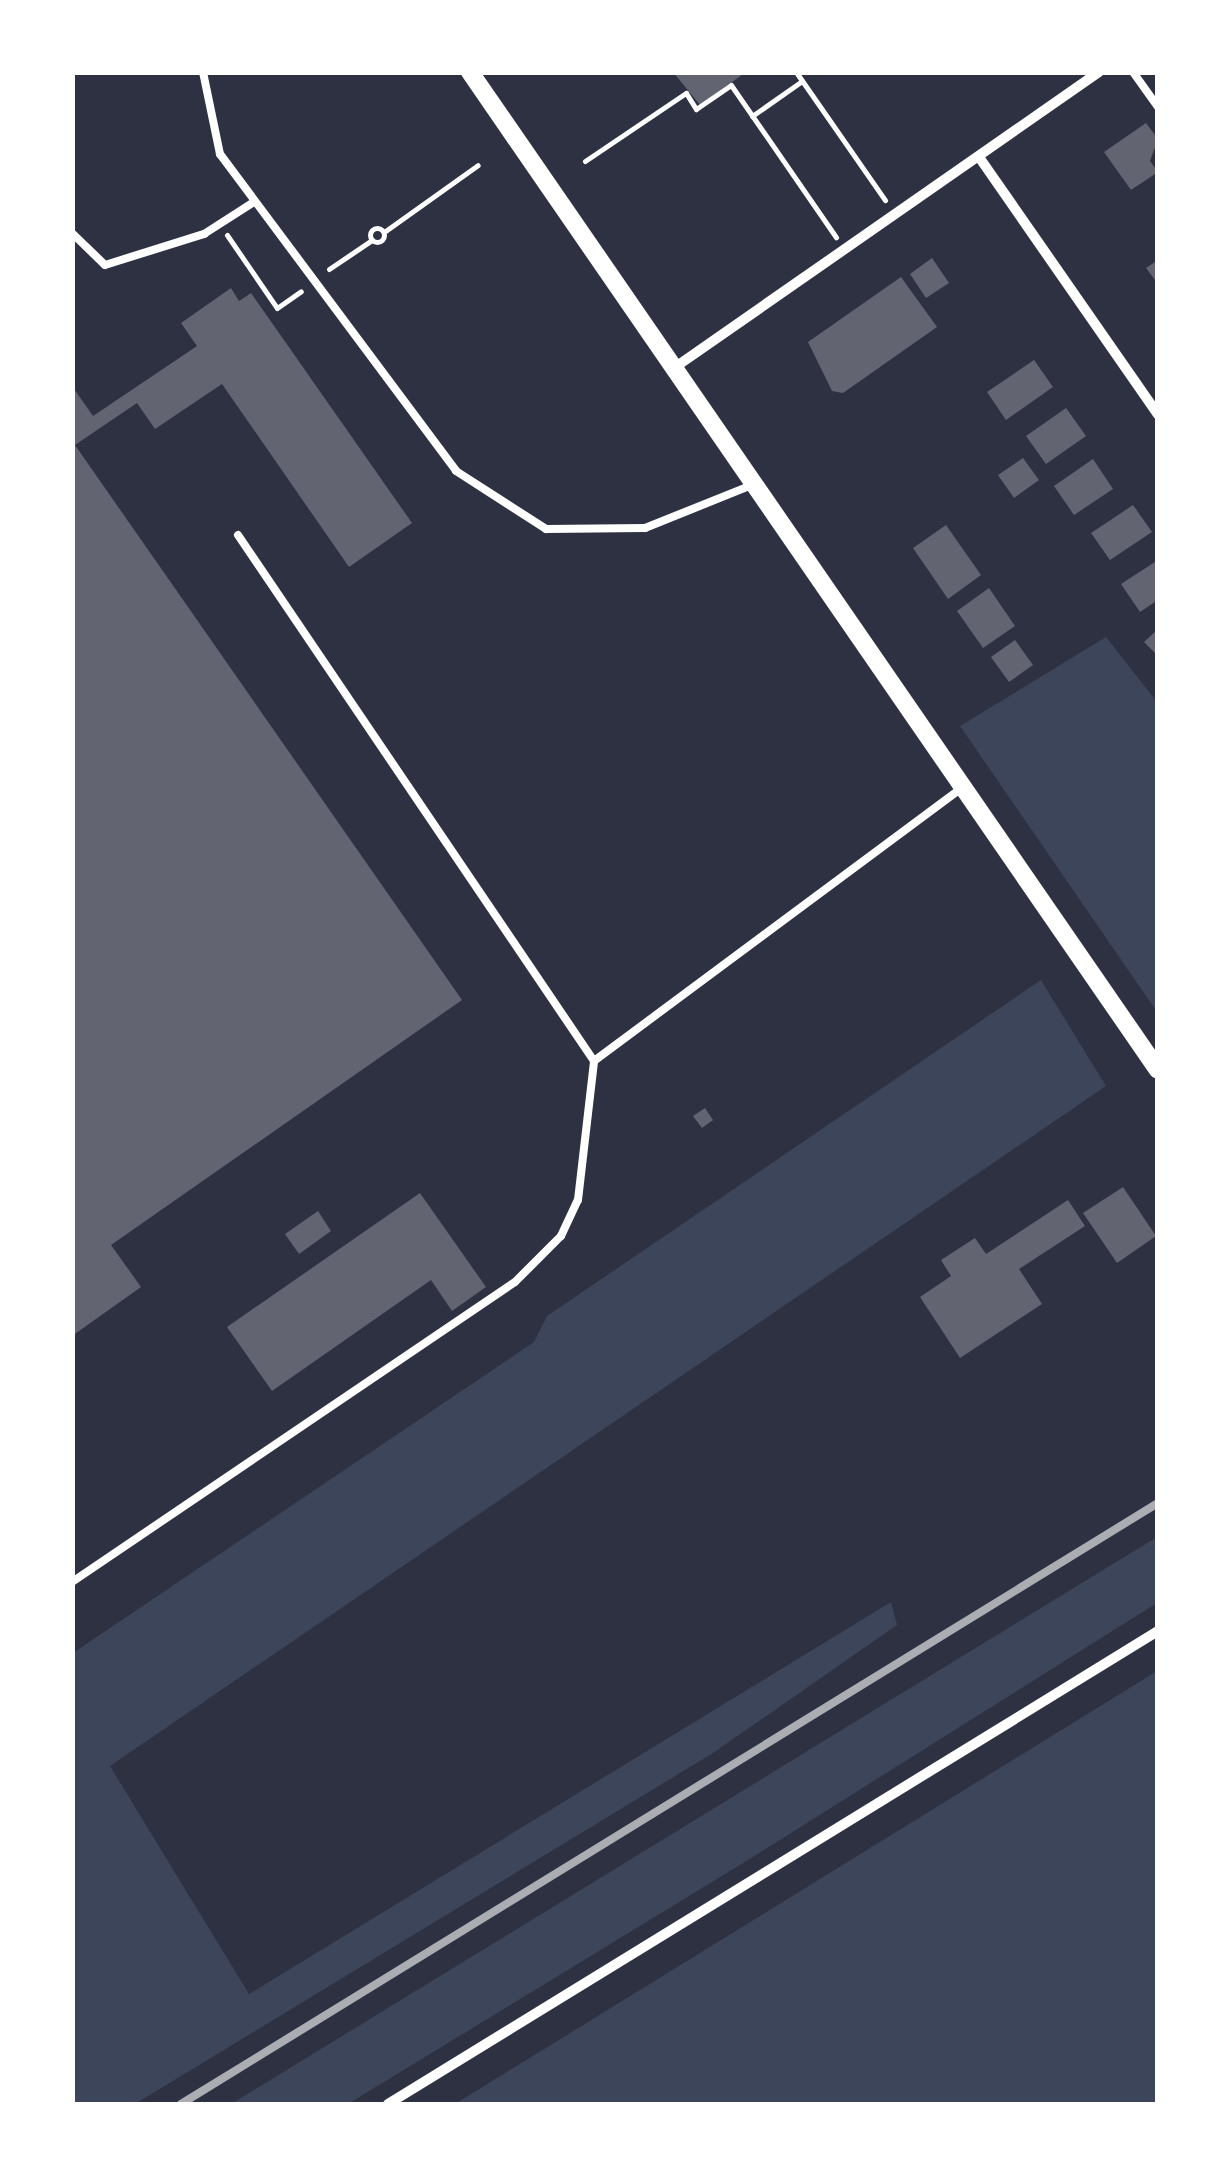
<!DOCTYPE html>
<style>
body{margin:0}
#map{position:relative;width:1230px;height:2177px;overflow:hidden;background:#2d3142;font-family:Manrope,sans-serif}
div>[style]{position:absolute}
.green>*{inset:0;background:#3c4559}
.building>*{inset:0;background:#626471}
.path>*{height:5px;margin:-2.5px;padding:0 2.5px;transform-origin:2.5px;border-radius:2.5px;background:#fff}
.path>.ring{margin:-2.5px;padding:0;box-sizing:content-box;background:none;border:5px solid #fff;border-radius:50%}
.service>*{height:8px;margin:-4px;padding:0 4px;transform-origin:4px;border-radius:4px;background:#fff}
.minor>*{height:10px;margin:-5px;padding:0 5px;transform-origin:5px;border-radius:5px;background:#fff}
.tertiary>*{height:18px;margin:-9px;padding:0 9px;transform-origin:9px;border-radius:9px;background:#fff}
.rail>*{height:8px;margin:-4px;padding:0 4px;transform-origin:4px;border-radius:4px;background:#abadb3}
span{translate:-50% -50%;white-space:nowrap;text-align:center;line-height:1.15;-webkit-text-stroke:9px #fff;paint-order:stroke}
.frame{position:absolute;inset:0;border:75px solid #fff;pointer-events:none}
</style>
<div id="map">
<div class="green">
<div style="clip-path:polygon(1106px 637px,1157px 702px,1157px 1012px,960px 726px)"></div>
<div style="clip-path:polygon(1041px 980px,1106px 1086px,110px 1766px,249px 1994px,891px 1602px,897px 1625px,713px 1753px,135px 2104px,73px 2104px,73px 1653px,534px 1342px,547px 1316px)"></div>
<div style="clip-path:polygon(1157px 1537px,1157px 1603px,748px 1860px,348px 2104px,231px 2104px)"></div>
<div style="clip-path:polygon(1157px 1671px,1157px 2104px,455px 2104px)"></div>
</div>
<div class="building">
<div style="clip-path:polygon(673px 72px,746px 72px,700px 105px)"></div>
<div style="clip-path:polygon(1146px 123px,1158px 139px,1150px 161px,1158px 172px,1131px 190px,1104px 152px)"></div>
<div style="clip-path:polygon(932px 258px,949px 283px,926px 298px,910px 274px)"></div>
<div style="clip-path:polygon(1158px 260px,1158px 284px,1146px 268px)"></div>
<div style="clip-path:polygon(901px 277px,937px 327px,843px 393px,832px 391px,808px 342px)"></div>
<div style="clip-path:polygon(231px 288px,239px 301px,251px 293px,412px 523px,349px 567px,222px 384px,155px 429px,137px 403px,75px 445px,462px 1000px,111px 1245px,141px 1287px,72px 1336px,72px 386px,93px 416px,197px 346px,181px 323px)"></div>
<div style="clip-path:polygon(1034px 360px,1053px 387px,1006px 420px,987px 392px)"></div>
<div style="clip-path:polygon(1066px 408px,1086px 436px,1046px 464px,1026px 436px)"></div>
<div style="clip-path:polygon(1023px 458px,1039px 480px,1014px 498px,998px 475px)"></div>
<div style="clip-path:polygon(1093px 459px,1113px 489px,1074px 515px,1054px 486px)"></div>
<div style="clip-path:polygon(1133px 505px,1152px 532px,1110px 560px,1091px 533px)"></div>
<div style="clip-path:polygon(946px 525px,981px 575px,948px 599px,913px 548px)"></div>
<div style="clip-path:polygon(1158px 560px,1158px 600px,1140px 612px,1121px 584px)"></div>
<div style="clip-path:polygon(989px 588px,1015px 626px,983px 648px,957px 611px)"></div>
<div style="clip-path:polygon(1158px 629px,1158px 656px,1144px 642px)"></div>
<div style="clip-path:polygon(1015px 640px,1033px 665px,1009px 682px,991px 657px)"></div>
<div style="clip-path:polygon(705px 1108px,713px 1120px,702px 1128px,693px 1116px)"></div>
<div style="clip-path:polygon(1123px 1187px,1156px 1236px,1117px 1263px,1083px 1213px)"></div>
<div style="clip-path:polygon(420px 1193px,486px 1287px,452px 1311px,431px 1280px,272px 1391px,227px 1327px)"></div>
<div style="clip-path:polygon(1068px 1200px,1085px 1226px,1019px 1269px,1042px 1304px,960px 1358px,920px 1297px,951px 1276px,941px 1260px,975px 1238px,986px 1254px)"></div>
<div style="clip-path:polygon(318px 1211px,331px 1231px,299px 1254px,285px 1234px)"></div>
</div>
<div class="path">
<div style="left:796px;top:72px;width:156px;rotate:55.2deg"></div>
<div style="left:752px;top:116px;width:61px;rotate:-35deg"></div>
<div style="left:585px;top:161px;width:122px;rotate:-34deg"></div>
<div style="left:686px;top:93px;width:19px;rotate:58deg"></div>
<div style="left:696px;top:109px;width:42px;rotate:-34.4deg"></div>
<div style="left:731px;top:85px;width:185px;rotate:55.4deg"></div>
<div class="ring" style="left:370px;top:228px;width:9px;height:9px"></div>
<div style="left:384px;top:232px;width:115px;rotate:-35.5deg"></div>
<div style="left:227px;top:235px;width:88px;rotate:55.6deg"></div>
<div style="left:277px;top:308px;width:29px;rotate:-35deg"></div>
<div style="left:329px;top:269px;width:52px;rotate:-34deg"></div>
</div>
<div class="service">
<div style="left:203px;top:72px;width:84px;rotate:78.3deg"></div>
<div style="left:220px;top:154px;width:395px;rotate:53.3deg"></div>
<div style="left:456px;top:471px;width:107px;rotate:32.8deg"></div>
<div style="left:546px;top:529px;width:99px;rotate:-0.6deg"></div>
<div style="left:645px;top:528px;width:115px;rotate:-21.9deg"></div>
<div style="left:1133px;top:72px;width:43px;rotate:54.5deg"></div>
<div style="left:72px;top:233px;width:46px;rotate:44.1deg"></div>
<div style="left:105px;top:265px;width:104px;rotate:-17.4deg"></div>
<div style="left:204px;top:234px;width:59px;rotate:-32.6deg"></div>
<div style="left:238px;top:535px;width:635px;rotate:55.91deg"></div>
<div style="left:72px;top:1582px;width:535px;rotate:-34.11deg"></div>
<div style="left:515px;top:1282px;width:65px;rotate:-45deg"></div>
<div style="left:561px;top:1236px;width:40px;rotate:-65deg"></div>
<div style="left:578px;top:1200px;width:140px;rotate:-83.4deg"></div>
<div style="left:594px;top:1061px;width:458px;rotate:-36.6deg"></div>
</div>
<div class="minor">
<div style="left:979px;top:157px;width:314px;rotate:55.2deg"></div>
<div style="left:674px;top:368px;width:518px;rotate:-34.86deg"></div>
<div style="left:388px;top:2104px;width:904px;rotate:-31.56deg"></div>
</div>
<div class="tertiary">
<div style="left:470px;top:72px;width:1212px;rotate:55.42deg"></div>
</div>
<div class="rail">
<div style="left:181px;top:2104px;width:1147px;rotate:-31.6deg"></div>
</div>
<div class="frame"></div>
</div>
